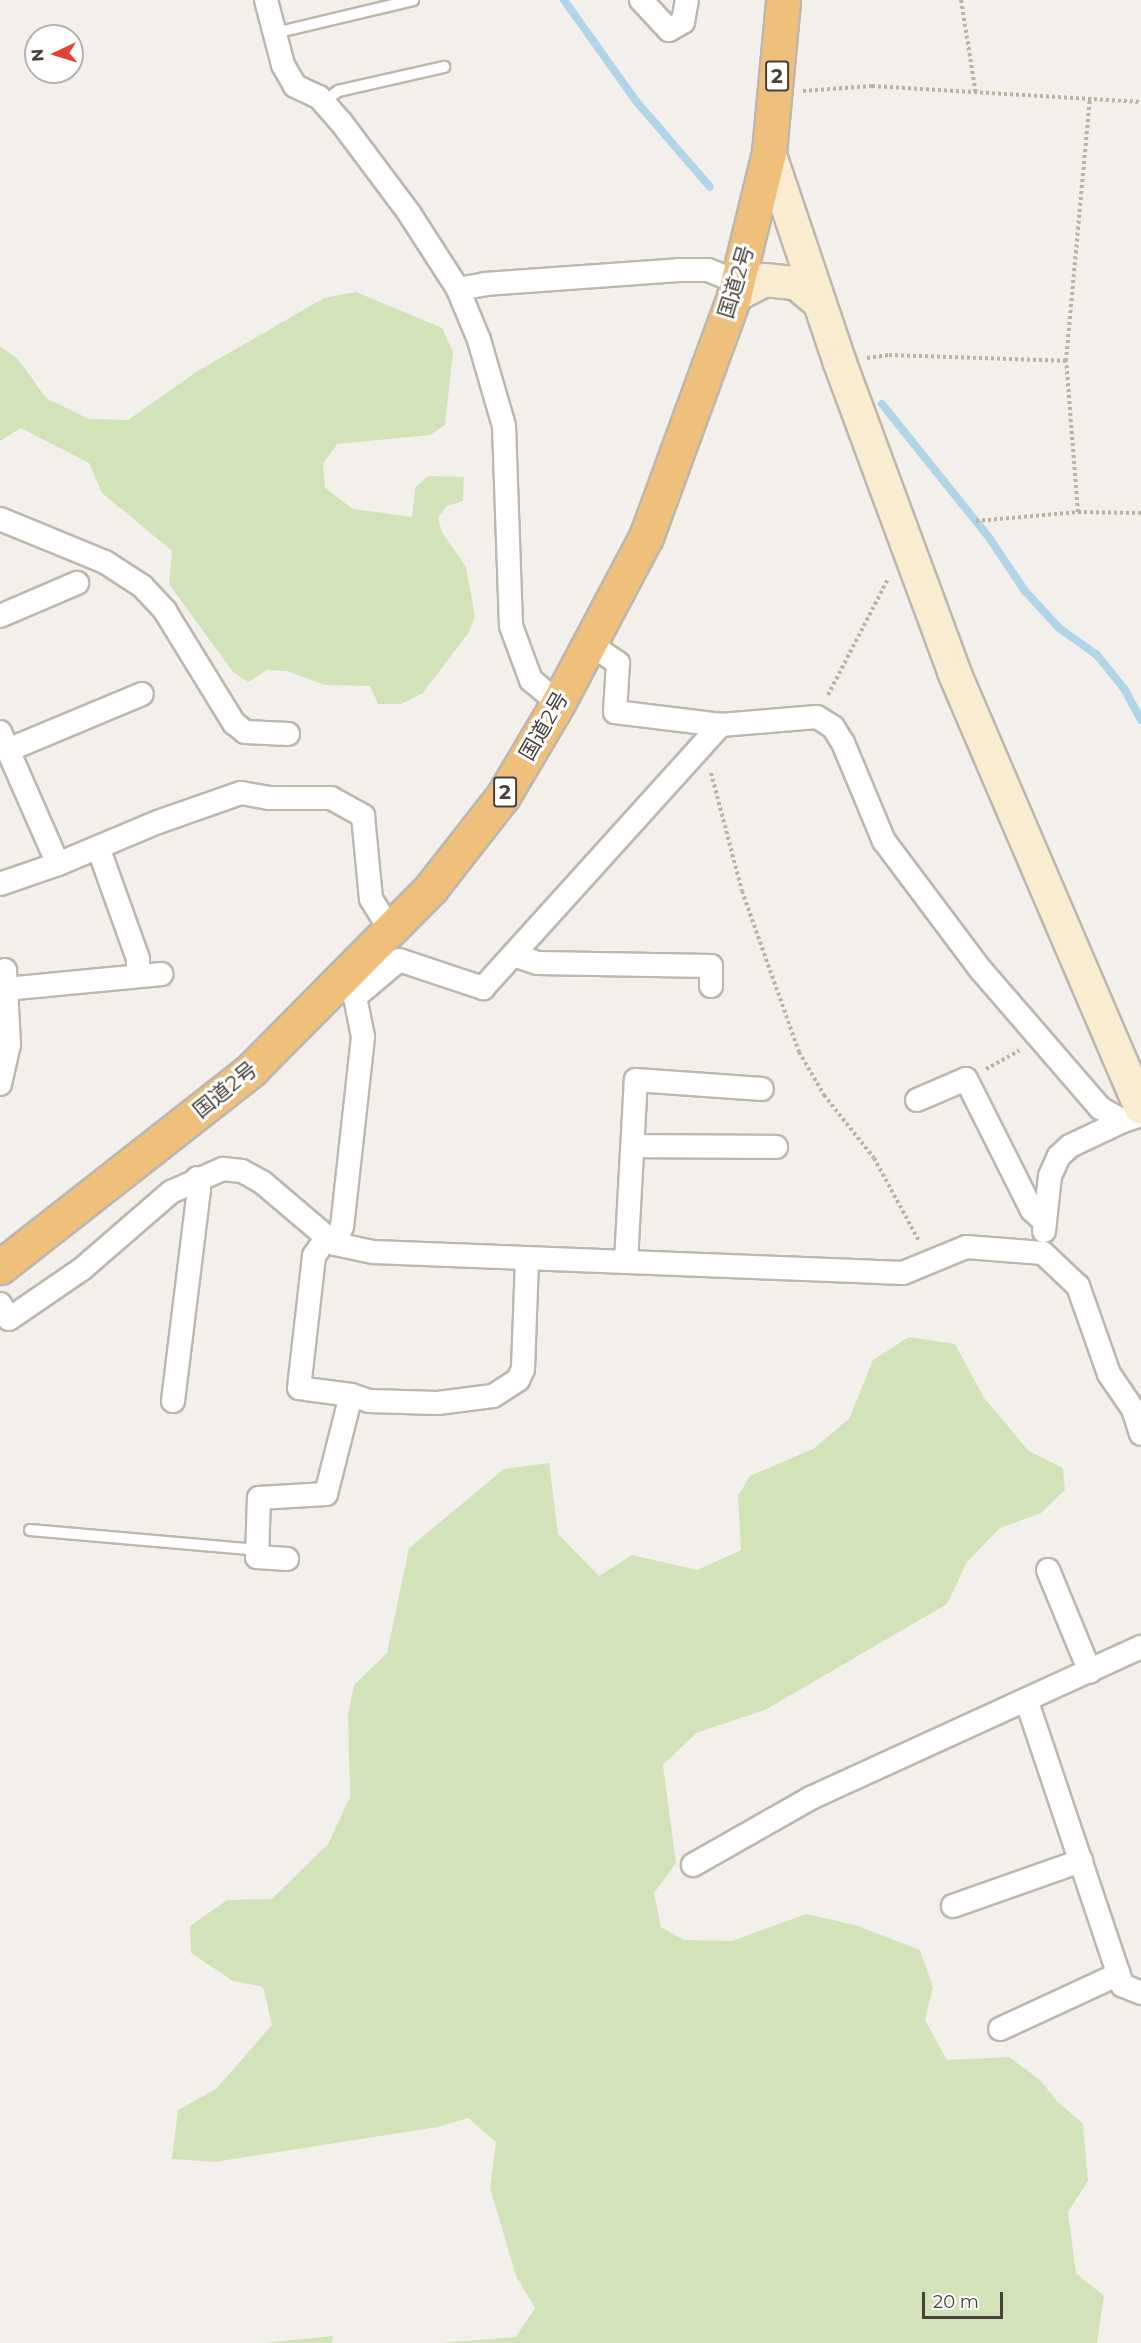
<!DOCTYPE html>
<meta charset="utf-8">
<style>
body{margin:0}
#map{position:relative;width:1141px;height:2343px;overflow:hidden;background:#f3f0eb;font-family:Montserrat,"Noto Sans JP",sans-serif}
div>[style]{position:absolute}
.green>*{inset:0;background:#d3e3b9}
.stream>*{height:8px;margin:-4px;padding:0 4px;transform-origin:4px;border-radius:4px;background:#afd5e9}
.path>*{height:4px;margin-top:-2px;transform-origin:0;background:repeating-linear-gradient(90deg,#beb2a1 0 3px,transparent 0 6px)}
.roads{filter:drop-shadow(2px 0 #beb7ae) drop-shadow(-2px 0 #beb7ae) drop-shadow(0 2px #beb7ae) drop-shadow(0 -2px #beb7ae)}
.lane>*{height:10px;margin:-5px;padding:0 5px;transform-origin:5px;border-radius:5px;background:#fff}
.street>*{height:22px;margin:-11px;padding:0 11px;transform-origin:11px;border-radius:11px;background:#fff}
.secondary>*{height:32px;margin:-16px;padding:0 16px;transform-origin:16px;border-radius:16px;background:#f9ecd0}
.highway>*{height:33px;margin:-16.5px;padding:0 16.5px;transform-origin:16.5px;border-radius:16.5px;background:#eec07c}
span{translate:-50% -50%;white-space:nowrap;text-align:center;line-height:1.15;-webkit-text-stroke:6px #fff;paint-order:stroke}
.shield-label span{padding:2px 4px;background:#fff;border:2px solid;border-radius:4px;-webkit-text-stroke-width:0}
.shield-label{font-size:20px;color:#474139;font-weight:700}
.street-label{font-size:21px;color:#474139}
.north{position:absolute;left:24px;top:24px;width:60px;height:60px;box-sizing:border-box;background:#fff;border:2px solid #b5b3b0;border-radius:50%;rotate:266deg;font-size:16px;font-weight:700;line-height:24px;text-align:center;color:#474139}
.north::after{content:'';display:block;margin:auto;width:21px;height:27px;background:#e14234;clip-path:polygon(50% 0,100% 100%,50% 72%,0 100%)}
.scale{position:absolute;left:922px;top:2292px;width:81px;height:27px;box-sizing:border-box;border:3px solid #474139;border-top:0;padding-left:8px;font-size:18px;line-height:21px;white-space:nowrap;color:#474139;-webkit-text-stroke:4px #fff;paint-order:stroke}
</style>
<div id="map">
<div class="green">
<div style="clip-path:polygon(356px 292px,442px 328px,453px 352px,445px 425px,430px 435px,337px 444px,323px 464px,325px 488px,353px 509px,412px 517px,415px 488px,428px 476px,464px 477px,463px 501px,447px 506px,438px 518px,442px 532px,466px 567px,475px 616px,469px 632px,423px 693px,401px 704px,378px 704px,370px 686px,325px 685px,287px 671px,267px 670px,248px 682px,233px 672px,169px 584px,172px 551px,102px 493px,89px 463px,21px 428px,0 441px,0 346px,18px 359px,46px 398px,89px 419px,128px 420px,196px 372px,324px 298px)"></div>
<div style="clip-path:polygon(909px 1337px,955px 1344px,984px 1398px,1029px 1451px,1063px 1468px,1065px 1490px,1041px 1513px,1000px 1528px,967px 1562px,947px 1604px,765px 1710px,696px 1733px,663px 1765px,676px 1863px,654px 1893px,661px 1927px,684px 1940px,732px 1941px,806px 1914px,855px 1925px,920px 1950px,933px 1987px,925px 2020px,947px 2060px,1009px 2057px,1040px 2080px,1057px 2101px,1083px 2124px,1088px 2181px,1068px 2212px,1076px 2273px,1104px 2296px,1097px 2343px,441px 2343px,516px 2337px,535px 2308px,516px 2276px,490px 2188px,496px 2142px,468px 2118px,438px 2127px,214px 2162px,172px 2159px,178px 2110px,216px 2089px,272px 2025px,263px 1987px,233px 1981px,191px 1953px,190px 1926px,227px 1900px,272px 1899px,328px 1844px,350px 1797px,348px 1715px,354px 1685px,387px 1653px,409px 1548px,504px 1469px,549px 1463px,558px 1534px,599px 1576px,632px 1555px,697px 1570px,741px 1550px,738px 1496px,750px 1476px,813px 1449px,849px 1419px,873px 1360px)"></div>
<div style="clip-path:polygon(333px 2336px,332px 2343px,263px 2343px)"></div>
</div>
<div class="stream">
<div style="left:564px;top:0;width:124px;rotate:54.5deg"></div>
<div style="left:636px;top:101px;width:113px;rotate:49.3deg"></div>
<div style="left:882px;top:404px;width:173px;rotate:51.3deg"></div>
<div style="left:990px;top:539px;width:63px;rotate:56.1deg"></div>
<div style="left:1025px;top:591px;width:50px;rotate:47.4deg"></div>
<div style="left:1059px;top:628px;width:47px;rotate:35.4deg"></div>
<div style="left:1097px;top:655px;width:45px;rotate:51.3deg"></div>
<div style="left:1125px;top:690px;width:34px;rotate:62deg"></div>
</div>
<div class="path">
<div style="left:961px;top:0;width:96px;rotate:81deg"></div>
<div style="left:803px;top:91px;width:69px;rotate:-4.1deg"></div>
<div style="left:872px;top:86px;width:269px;rotate:3.4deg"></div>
<div style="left:867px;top:358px;width:22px;rotate:-8deg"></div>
<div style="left:889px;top:355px;width:177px;rotate:1.9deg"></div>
<div style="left:1078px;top:512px;width:151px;rotate:-94.5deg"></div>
<div style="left:1066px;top:361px;width:265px;rotate:-84.8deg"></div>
<div style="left:976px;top:521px;width:102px;rotate:-5deg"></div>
<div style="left:1078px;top:512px;width:63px;rotate:0.9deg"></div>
<div style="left:828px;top:695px;width:131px;rotate:-62.7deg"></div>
<div style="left:711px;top:773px;width:122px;rotate:75.3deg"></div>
<div style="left:742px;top:891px;width:171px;rotate:70.5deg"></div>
<div style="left:799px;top:1052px;width:50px;rotate:59.8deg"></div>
<div style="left:824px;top:1095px;width:80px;rotate:51.6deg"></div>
<div style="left:874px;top:1158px;width:94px;rotate:61.5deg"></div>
<div style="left:986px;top:1069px;width:38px;rotate:-29deg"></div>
</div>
<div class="roads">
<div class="lane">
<div style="left:275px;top:33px;width:142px;rotate:-13.4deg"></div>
<div style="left:323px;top:102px;width:19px;rotate:-36deg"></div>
<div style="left:338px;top:91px;width:109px;rotate:-12.8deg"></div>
<div style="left:30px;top:1530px;width:228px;rotate:5deg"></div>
</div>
<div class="street">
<div style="left:266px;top:0;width:67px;rotate:75.3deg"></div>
<div style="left:283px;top:65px;width:24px;rotate:60deg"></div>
<div style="left:295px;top:86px;width:26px;rotate:25deg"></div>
<div style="left:319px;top:97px;width:33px;rotate:49deg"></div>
<div style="left:341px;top:122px;width:114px;rotate:53.2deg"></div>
<div style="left:409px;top:213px;width:90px;rotate:57.2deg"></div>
<div style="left:458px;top:289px;width:55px;rotate:67.6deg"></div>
<div style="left:479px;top:340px;width:90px;rotate:73.8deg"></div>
<div style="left:504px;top:426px;width:200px;rotate:88deg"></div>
<div style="left:511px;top:626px;width:58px;rotate:69.7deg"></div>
<div style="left:531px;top:680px;width:35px;rotate:40deg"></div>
<div style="left:641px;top:0;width:41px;rotate:47deg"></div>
<div style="left:669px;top:30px;width:16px;rotate:-30deg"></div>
<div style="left:683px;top:22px;width:22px;rotate:-80deg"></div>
<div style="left:458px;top:289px;width:27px;rotate:-10deg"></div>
<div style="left:485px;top:284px;width:194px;rotate:-4.1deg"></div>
<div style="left:678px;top:270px;width:30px"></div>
<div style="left:708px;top:270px;width:32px;rotate:22deg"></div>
<div style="left:0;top:519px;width:113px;rotate:22.3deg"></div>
<div style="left:105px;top:562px;width:44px;rotate:33deg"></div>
<div style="left:142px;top:586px;width:34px;rotate:47deg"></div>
<div style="left:165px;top:611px;width:132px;rotate:58.4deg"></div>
<div style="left:234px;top:723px;width:14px;rotate:39deg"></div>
<div style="left:245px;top:732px;width:43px;rotate:2.7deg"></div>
<div style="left:0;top:616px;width:84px;rotate:-23.2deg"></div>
<div style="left:590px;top:644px;width:34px;rotate:34deg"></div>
<div style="left:618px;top:663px;width:49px;rotate:93.5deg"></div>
<div style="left:615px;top:712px;width:107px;rotate:7deg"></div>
<div style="left:721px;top:725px;width:96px;rotate:-4.8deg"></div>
<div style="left:817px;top:717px;width:19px;rotate:32deg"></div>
<div style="left:833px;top:727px;width:19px;rotate:58deg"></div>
<div style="left:843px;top:743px;width:106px;rotate:67.3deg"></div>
<div style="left:884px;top:841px;width:161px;rotate:53.1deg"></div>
<div style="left:981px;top:970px;width:182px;rotate:49.2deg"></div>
<div style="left:1100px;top:1108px;width:26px;rotate:29deg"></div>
<div style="left:1123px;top:1121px;width:19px;rotate:-18deg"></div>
<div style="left:0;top:732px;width:144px;rotate:66.3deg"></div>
<div style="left:58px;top:864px;width:108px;rotate:-22.8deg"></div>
<div style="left:158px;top:822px;width:88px;rotate:-19.3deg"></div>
<div style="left:241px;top:793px;width:28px;rotate:10deg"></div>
<div style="left:269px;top:798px;width:62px"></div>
<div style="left:331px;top:798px;width:37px;rotate:29deg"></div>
<div style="left:363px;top:816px;width:83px;rotate:84.5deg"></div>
<div style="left:371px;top:899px;width:36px;rotate:58deg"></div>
<div style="left:8px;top:750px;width:145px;rotate:-22.7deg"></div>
<div style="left:98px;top:847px;width:119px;rotate:70.3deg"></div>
<div style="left:138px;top:959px;width:16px;rotate:90deg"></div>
<div style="left:0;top:884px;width:61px;rotate:-19deg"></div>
<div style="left:513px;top:955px;width:26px;rotate:18deg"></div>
<div style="left:538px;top:963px;width:173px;rotate:1deg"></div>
<div style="left:711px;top:966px;width:20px;rotate:90deg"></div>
<div style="left:345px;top:977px;width:22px;rotate:63deg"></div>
<div style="left:355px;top:997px;width:41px;rotate:78.7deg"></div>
<div style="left:363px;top:1037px;width:190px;rotate:96.3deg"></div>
<div style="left:342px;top:1226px;width:19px;rotate:111deg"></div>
<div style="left:335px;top:1244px;width:40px;rotate:12deg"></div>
<div style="left:374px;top:1252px;width:529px;rotate:2.27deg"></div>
<div style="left:903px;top:1273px;width:68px;rotate:-22.4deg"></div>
<div style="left:966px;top:1247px;width:77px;rotate:4.5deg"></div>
<div style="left:1043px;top:1253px;width:48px;rotate:43.3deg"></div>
<div style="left:1078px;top:1286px;width:93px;rotate:70.6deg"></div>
<div style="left:1109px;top:1374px;width:42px;rotate:55.6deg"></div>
<div style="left:1133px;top:1409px;width:26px;rotate:72deg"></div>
<div style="left:6px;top:989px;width:156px;rotate:-5.5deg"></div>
<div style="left:355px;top:997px;width:57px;rotate:-40.1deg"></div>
<div style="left:399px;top:960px;width:89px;rotate:18.4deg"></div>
<div style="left:483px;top:988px;width:355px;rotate:-47.9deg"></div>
<div style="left:0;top:1084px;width:41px;rotate:-77.3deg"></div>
<div style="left:9px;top:1044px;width:74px;rotate:-93.1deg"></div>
<div style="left:917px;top:1100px;width:53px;rotate:-23.2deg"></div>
<div style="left:966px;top:1079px;width:147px;rotate:63.3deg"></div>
<div style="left:1032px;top:1210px;width:16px;rotate:43deg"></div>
<div style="left:633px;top:1146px;width:143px;rotate:0.4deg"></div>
<div style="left:1044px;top:1231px;width:55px;rotate:-83.8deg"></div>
<div style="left:1050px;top:1176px;width:22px;rotate:-66deg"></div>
<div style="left:1059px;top:1156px;width:15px;rotate:-42deg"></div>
<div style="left:1070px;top:1146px;width:59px;rotate:-25.3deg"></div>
<div style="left:626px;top:1262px;width:182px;rotate:-86.9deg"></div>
<div style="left:636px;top:1080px;width:126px;rotate:4.1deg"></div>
<div style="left:0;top:1304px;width:17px;rotate:59deg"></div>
<div style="left:9px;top:1319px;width:88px;rotate:-34.4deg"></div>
<div style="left:82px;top:1269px;width:118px;rotate:-40.9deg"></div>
<div style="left:171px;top:1192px;width:57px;rotate:-23.9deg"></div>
<div style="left:223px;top:1169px;width:19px;rotate:6deg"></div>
<div style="left:242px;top:1171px;width:23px;rotate:29deg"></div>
<div style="left:262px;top:1182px;width:96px;rotate:40.3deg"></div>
<div style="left:351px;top:1395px;width:19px;rotate:18deg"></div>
<div style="left:369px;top:1401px;width:69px;rotate:1.7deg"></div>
<div style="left:438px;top:1403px;width:55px;rotate:-7.3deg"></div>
<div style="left:493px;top:1396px;width:30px;rotate:-33deg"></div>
<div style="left:518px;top:1380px;width:12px;rotate:-66deg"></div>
<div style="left:523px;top:1369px;width:110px;rotate:-87.9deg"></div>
<div style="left:173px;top:1401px;width:213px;rotate:-83deg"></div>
<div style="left:199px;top:1190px;width:12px;rotate:-99deg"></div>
<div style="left:287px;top:1559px;width:30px;rotate:-176deg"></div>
<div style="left:257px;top:1557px;width:59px;rotate:-88.1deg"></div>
<div style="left:259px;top:1498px;width:67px;rotate:-3.4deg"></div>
<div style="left:326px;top:1494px;width:102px;rotate:-75.8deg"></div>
<div style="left:351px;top:1395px;width:52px;rotate:-172.3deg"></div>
<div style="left:299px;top:1388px;width:133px;rotate:-83.5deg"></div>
<div style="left:314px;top:1256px;width:23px;rotate:-56deg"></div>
<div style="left:1048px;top:1570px;width:110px;rotate:67.6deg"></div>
<div style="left:1027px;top:1702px;width:299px;rotate:71.4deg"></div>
<div style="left:1122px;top:1985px;width:21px;rotate:23deg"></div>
<div style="left:693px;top:1865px;width:136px;rotate:-29.6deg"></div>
<div style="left:811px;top:1798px;width:363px;rotate:-24.6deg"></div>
<div style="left:953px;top:1906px;width:136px;rotate:-19.4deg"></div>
<div style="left:1000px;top:2029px;width:131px;rotate:-24.8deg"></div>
</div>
<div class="secondary">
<div style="left:769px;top:152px;width:223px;rotate:71.4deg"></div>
<div style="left:840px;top:363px;width:329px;rotate:69.7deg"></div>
<div style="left:954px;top:672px;width:474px;rotate:66.8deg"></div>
<div style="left:734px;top:296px;width:35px;rotate:-27deg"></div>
<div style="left:765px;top:280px;width:31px;rotate:6deg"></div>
<div style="left:796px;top:283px;width:30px;rotate:40deg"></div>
</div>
<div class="highway">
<div style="left:0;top:1267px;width:319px;rotate:-38.1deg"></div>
<div style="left:251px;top:1070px;width:256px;rotate:-45.3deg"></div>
<div style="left:431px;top:888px;width:117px;rotate:-52deg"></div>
<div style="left:503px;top:796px;width:108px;rotate:-59.4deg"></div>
<div style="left:558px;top:703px;width:188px;rotate:-62.1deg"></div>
<div style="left:646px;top:537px;width:257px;rotate:-69.9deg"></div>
<div style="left:734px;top:296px;width:148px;rotate:-76.3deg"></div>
<div style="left:769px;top:152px;width:153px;rotate:-84.7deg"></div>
</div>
</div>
<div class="shield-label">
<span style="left:777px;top:76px">2</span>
<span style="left:505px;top:792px">2</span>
</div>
<div class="street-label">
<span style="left:736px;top:282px;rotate:-73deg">国道2号</span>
<span style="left:544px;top:726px;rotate:-60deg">国道2号</span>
<span style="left:225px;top:1090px;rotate:-39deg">国道2号</span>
</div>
<div class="north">N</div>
<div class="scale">20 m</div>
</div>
